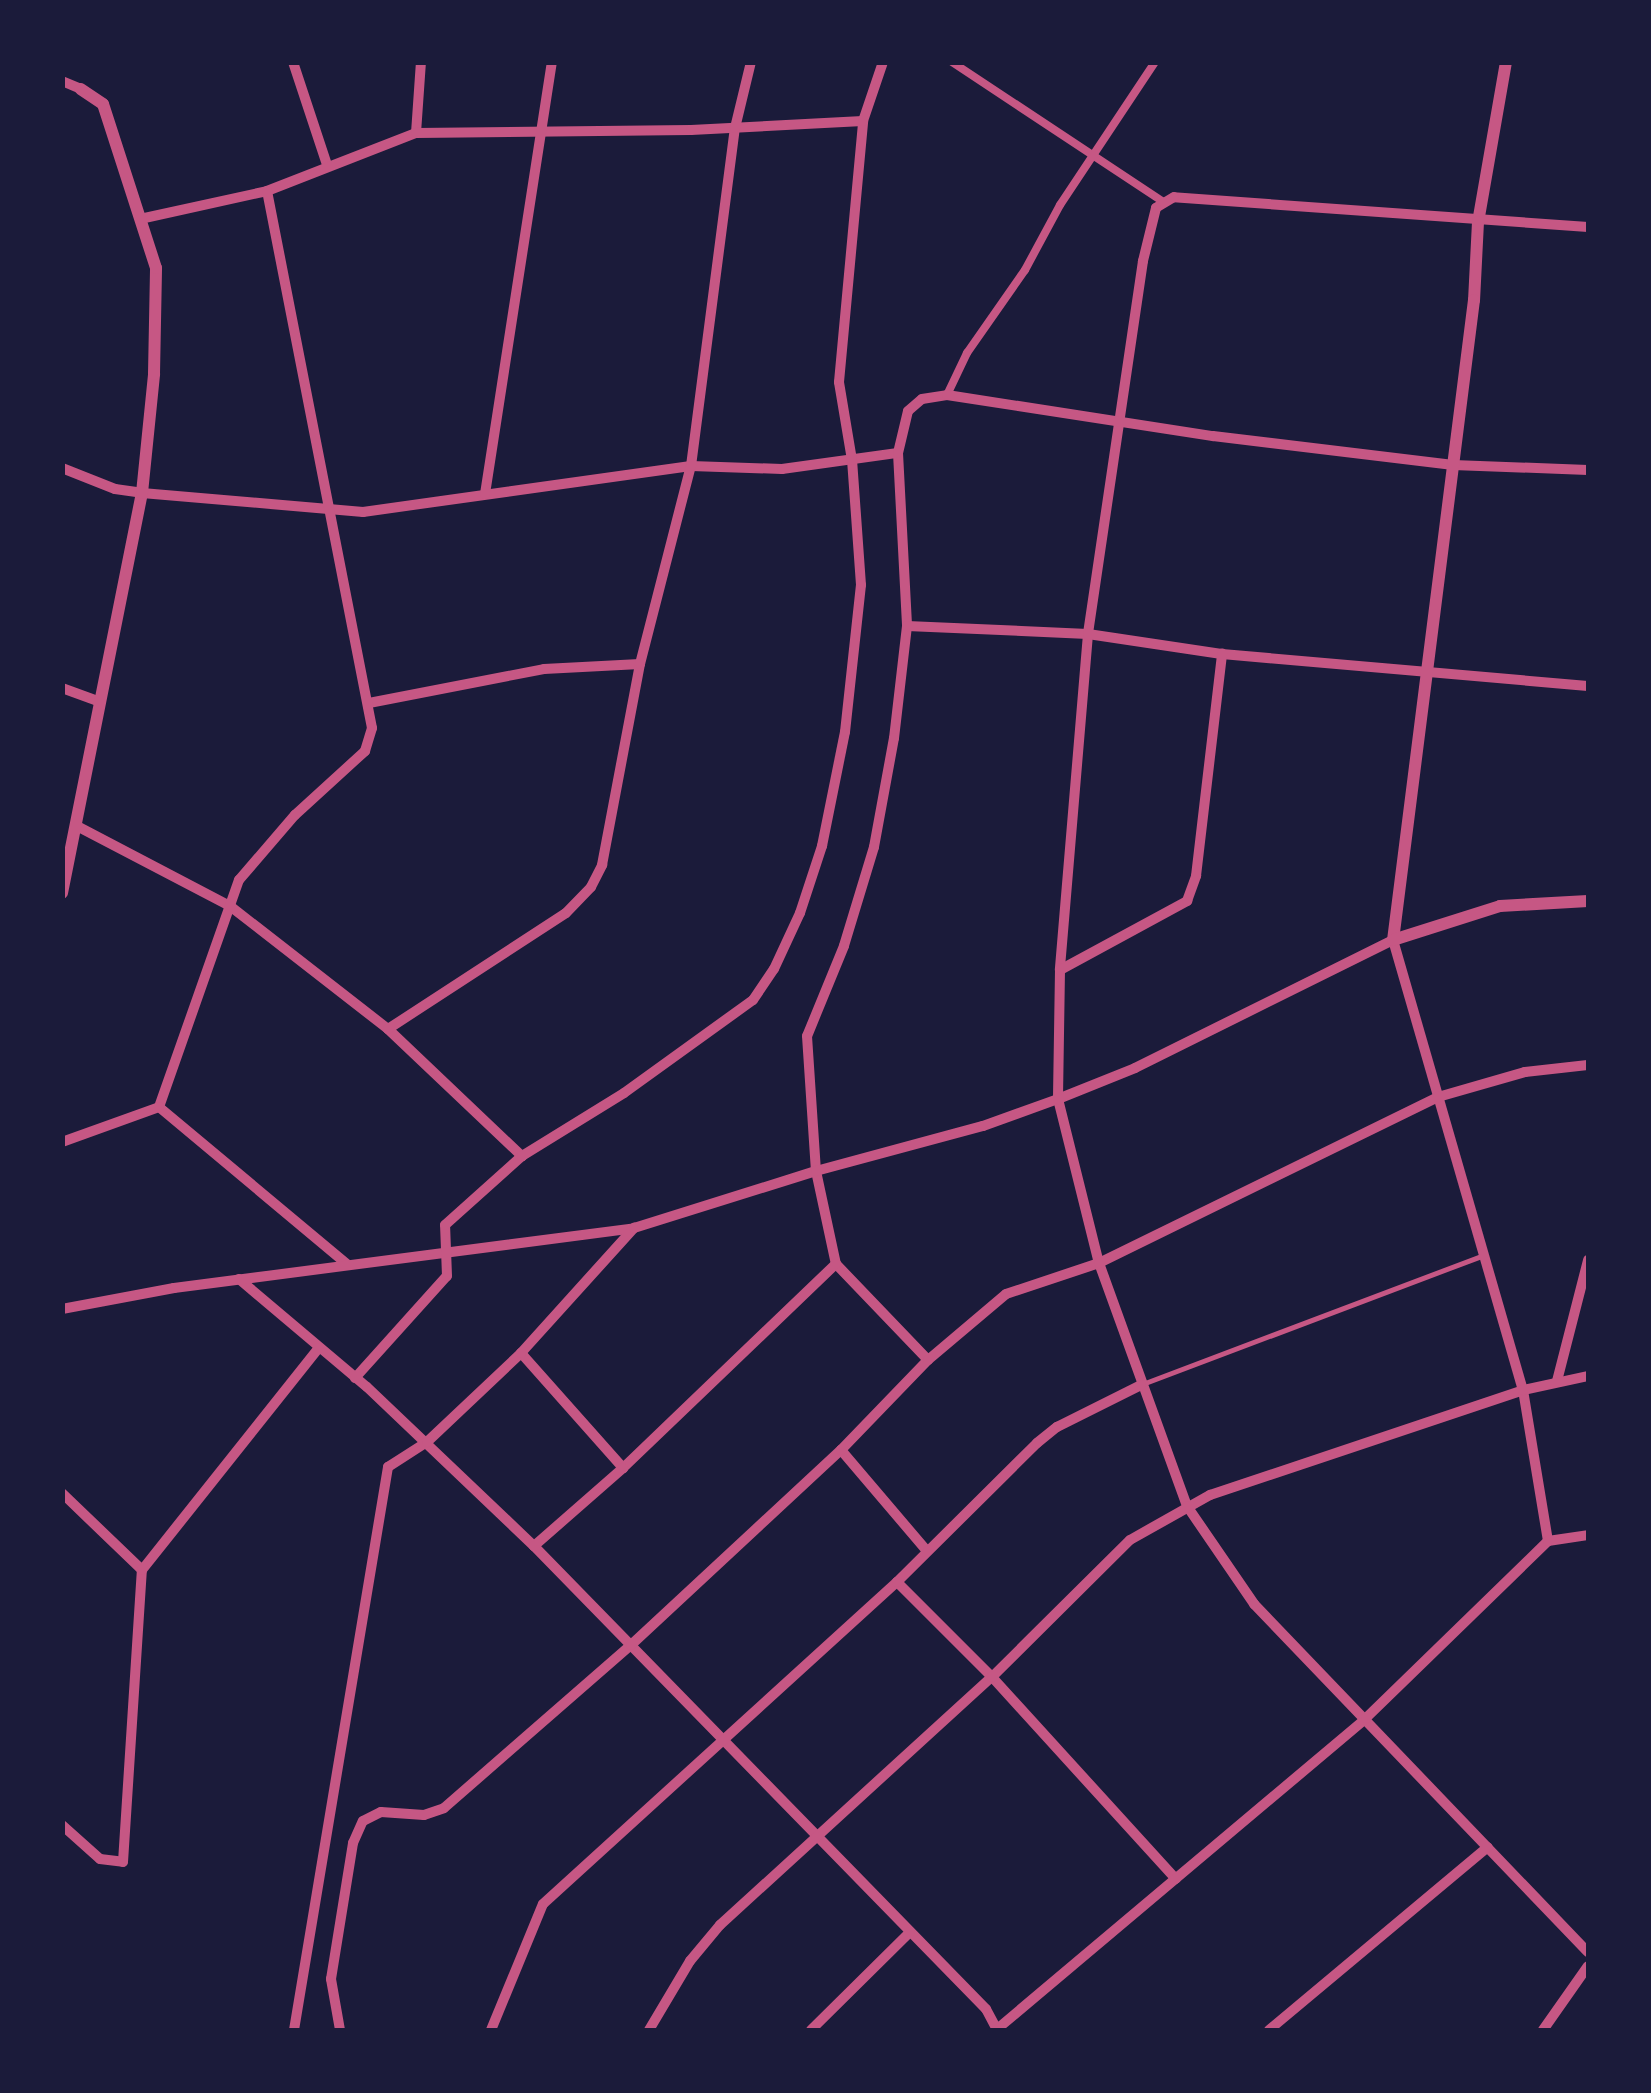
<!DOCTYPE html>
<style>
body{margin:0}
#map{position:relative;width:1651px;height:2093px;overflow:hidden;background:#1b1b3a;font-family:"Exo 2",sans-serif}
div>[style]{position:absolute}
.service>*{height:5px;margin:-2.5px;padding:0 2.5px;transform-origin:2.5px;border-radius:2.5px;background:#c65784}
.pedestrian>*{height:8px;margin:-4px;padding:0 4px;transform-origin:4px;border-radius:4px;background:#c65784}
.minor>*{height:10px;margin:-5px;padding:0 5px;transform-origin:5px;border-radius:5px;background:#c65784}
.tertiary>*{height:12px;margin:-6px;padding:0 6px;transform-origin:6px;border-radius:6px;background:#c65784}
span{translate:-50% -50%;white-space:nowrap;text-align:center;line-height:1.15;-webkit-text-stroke:8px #1b1b3a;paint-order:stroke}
.frame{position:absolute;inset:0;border:65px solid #1b1b3a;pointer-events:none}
</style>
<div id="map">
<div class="service">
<div style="left:1145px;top:1383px;width:362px;rotate:-20.7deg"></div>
</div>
<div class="pedestrian">
<div style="left:952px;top:62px;width:255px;rotate:33.5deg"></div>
<div style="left:947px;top:395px;width:47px;rotate:-64.5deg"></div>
<div style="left:967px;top:353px;width:101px;rotate:-55.1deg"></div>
<div style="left:1025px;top:270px;width:74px;rotate:-61.7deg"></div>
<div style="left:1060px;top:205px;width:172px;rotate:-56.4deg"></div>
</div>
<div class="minor">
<div style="left:293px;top:62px;width:108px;rotate:71.7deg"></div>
<div style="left:62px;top:81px;width:21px;rotate:23deg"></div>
<div style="left:416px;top:133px;width:71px;rotate:-86deg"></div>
<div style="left:140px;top:219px;width:130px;rotate:-12.4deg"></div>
<div style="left:267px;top:191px;width:160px;rotate:-21.3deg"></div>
<div style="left:416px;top:133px;width:275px;rotate:-0.6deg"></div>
<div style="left:691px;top:130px;width:172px;rotate:-3deg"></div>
<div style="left:1588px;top:227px;width:415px;rotate:-175.9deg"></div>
<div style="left:1174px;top:197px;width:21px;rotate:149deg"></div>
<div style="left:1156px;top:208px;width:55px;rotate:103.8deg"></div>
<div style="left:1143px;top:261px;width:377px;rotate:98.4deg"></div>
<div style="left:1088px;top:634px;width:337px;rotate:94.8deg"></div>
<div style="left:1060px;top:970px;width:129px;rotate:90.9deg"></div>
<div style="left:1058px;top:1099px;width:169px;rotate:76deg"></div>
<div style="left:1099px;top:1263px;width:258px;rotate:70.1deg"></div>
<div style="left:1187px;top:1506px;width:119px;rotate:55.6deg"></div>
<div style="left:1254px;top:1604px;width:482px;rotate:46.2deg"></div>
<div style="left:898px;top:453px;width:173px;rotate:87deg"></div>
<div style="left:907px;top:626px;width:113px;rotate:96.6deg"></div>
<div style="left:894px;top:738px;width:111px;rotate:100.4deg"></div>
<div style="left:874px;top:847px;width:103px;rotate:106.9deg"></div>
<div style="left:844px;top:946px;width:97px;rotate:112.3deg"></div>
<div style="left:807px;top:1036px;width:135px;rotate:86.2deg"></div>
<div style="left:816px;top:1171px;width:95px;rotate:77.9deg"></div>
<div style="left:836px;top:1264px;width:133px;rotate:46.2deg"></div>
<div style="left:62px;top:468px;width:57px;rotate:21.6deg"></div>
<div style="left:115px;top:489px;width:27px;rotate:8deg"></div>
<div style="left:142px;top:493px;width:222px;rotate:4.9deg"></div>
<div style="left:363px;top:512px;width:331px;rotate:-8deg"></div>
<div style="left:691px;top:466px;width:91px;rotate:1.9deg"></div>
<div style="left:782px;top:469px;width:117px;rotate:-7.9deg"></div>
<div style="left:898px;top:453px;width:43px;rotate:-76.6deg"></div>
<div style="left:908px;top:411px;width:18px;rotate:-41deg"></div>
<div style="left:922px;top:399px;width:25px;rotate:-9deg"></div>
<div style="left:947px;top:395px;width:269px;rotate:8.8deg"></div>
<div style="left:1213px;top:436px;width:242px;rotate:6.9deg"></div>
<div style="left:1453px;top:465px;width:135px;rotate:2.1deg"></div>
<div style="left:485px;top:494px;width:437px;rotate:-81.2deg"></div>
<div style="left:907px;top:626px;width:181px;rotate:2.5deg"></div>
<div style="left:1088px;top:634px;width:135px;rotate:8.5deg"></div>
<div style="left:1222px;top:654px;width:367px;rotate:5deg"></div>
<div style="left:62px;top:688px;width:38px;rotate:20deg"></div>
<div style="left:369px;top:703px;width:178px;rotate:-11deg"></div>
<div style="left:544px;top:669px;width:96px;rotate:-3deg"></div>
<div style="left:75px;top:825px;width:175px;rotate:27.6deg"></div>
<div style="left:230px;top:906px;width:200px;rotate:37.9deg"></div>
<div style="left:388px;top:1029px;width:185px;rotate:43.5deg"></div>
<div style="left:1060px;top:970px;width:145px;rotate:-28.5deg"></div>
<div style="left:1187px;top:901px;width:27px;rotate:-70deg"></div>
<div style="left:1196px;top:876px;width:224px;rotate:-83.3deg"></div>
<div style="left:388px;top:1029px;width:212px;rotate:-33.1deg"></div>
<div style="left:566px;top:913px;width:36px;rotate:-46deg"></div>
<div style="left:591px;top:887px;width:25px;rotate:-63deg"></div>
<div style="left:602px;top:865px;width:205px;rotate:-79.3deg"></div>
<div style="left:640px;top:664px;width:204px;rotate:-75.6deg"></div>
<div style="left:691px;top:466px;width:341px;rotate:-82.6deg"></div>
<div style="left:735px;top:128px;width:68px;rotate:-76.4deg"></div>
<div style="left:159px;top:1107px;width:241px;rotate:-70.6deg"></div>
<div style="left:239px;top:880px;width:86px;rotate:-49.3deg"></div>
<div style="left:295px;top:815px;width:95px;rotate:-42.4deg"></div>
<div style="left:365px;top:751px;width:24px;rotate:-73deg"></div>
<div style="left:372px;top:728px;width:547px;rotate:-101.06deg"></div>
<div style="left:159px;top:1107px;width:245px;rotate:39.9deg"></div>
<div style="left:62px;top:1142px;width:103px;rotate:-19.8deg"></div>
<div style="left:239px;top:1279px;width:167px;rotate:40.2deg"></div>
<div style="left:367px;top:1387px;width:231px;rotate:43.6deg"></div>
<div style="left:534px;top:1546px;width:647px;rotate:45.69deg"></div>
<div style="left:986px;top:2009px;width:24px;rotate:62deg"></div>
<div style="left:62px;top:1309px;width:114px;rotate:-10.6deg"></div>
<div style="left:174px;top:1288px;width:463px;rotate:-7.4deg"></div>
<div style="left:521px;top:1353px;width:154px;rotate:48.4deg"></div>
<div style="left:623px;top:1468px;width:295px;rotate:-43.8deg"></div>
<div style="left:355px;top:1378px;width:137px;rotate:-48deg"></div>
<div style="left:447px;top:1276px;width:51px;rotate:-92.2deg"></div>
<div style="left:445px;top:1225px;width:103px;rotate:-41.9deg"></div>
<div style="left:522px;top:1156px;width:120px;rotate:-31.7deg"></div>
<div style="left:624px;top:1093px;width:159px;rotate:-35.8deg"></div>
<div style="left:753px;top:1000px;width:37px;rotate:-56deg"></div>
<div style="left:774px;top:969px;width:62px;rotate:-65.1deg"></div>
<div style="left:800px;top:913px;width:71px;rotate:-71.8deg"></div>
<div style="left:822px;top:846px;width:116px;rotate:-78.6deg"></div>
<div style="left:845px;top:732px;width:148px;rotate:-83.8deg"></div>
<div style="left:861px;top:585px;width:125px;rotate:-94.1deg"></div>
<div style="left:852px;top:460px;width:79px;rotate:-99.5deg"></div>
<div style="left:839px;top:382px;width:262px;rotate:-84.7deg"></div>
<div style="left:863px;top:121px;width:62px;rotate:-71.3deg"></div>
<div style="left:1557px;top:1381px;width:125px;rotate:-75.6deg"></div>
<div style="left:841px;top:1450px;width:131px;rotate:49.6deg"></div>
<div style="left:62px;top:1493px;width:111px;rotate:43.9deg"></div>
<div style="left:534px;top:1546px;width:118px;rotate:-41.2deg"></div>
<div style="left:897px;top:1582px;width:134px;rotate:45deg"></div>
<div style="left:992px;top:1677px;width:273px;rotate:47.7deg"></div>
<div style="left:62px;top:1825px;width:51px;rotate:41.8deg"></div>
<div style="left:100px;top:1859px;width:23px;rotate:7deg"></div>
<div style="left:123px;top:1862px;width:293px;rotate:-86.3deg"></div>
<div style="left:142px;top:1570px;width:283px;rotate:-51.5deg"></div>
<div style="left:294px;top:2030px;width:571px;rotate:-80.52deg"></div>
<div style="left:388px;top:1467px;width:46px;rotate:-32.7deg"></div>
<div style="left:427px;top:1442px;width:129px;rotate:-43.4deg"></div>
<div style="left:521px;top:1353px;width:169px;rotate:-47.9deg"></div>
<div style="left:634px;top:1228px;width:191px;rotate:-17.4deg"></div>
<div style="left:816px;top:1171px;width:173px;rotate:-15.1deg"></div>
<div style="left:983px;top:1126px;width:80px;rotate:-19.8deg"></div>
<div style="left:1058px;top:1099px;width:83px;rotate:-21.9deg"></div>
<div style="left:1135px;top:1068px;width:288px;rotate:-26.4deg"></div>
<div style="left:1393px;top:940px;width:468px;rotate:73.9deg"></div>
<div style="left:1523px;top:1390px;width:153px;rotate:80.6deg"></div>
<div style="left:340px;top:2030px;width:52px;rotate:-100deg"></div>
<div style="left:331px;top:1979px;width:138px;rotate:-80.8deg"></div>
<div style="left:353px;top:1843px;width:24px;rotate:-66deg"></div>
<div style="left:363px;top:1821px;width:20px;rotate:-27deg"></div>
<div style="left:381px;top:1812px;width:43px;rotate:4deg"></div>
<div style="left:424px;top:1815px;width:21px;rotate:-19deg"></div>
<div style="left:444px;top:1808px;width:248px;rotate:-41.1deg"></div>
<div style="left:631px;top:1645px;width:287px;rotate:-42.9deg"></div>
<div style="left:841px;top:1450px;width:125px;rotate:-46deg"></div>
<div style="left:928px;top:1360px;width:102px;rotate:-40.2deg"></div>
<div style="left:1006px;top:1294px;width:98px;rotate:-18.4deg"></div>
<div style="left:1099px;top:1263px;width:377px;rotate:-26.1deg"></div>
<div style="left:1438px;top:1097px;width:91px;rotate:-16deg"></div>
<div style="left:1525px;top:1072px;width:63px;rotate:-6.3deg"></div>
<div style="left:491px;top:2030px;width:136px;rotate:-67.6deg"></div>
<div style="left:543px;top:1904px;width:479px;rotate:-42.3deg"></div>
<div style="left:897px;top:1582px;width:197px;rotate:-44.8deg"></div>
<div style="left:1037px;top:1443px;width:26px;rotate:-39deg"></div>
<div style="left:1057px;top:1427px;width:94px;rotate:-26.6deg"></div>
<div style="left:649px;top:2030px;width:80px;rotate:-59.3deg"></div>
<div style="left:690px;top:1961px;width:47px;rotate:-50.2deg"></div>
<div style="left:720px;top:1925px;width:368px;rotate:-42.4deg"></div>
<div style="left:992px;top:1677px;width:194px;rotate:-44.8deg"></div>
<div style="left:1130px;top:1540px;width:92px;rotate:-29.4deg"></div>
<div style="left:1210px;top:1495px;width:330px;rotate:-18.5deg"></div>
<div style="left:1523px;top:1390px;width:66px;rotate:-12.2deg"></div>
<div style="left:811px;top:2030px;width:139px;rotate:-44.7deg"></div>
<div style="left:996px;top:2030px;width:484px;rotate:-40.1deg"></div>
<div style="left:1366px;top:1718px;width:254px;rotate:-44.2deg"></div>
<div style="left:1548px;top:1541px;width:40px;rotate:-8.5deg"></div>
<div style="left:1269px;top:2030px;width:285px;rotate:-39.9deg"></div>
<div style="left:1543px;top:2030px;width:78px;rotate:-54.9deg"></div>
</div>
<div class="tertiary">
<div style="left:1506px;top:62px;width:162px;rotate:99.9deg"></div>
<div style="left:1478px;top:222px;width:78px;rotate:92.9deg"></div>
<div style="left:1474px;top:300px;width:645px;rotate:97.21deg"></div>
<div style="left:1393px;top:940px;width:112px;rotate:-17.6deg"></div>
<div style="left:1500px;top:906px;width:88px;rotate:-3.3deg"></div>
<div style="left:62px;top:893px;width:408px;rotate:-78.7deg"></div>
<div style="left:142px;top:493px;width:120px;rotate:-84.2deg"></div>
<div style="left:154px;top:374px;width:106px;rotate:-88.9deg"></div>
<div style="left:156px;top:268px;width:172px;rotate:-107.9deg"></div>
<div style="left:103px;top:104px;width:27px;rotate:-146deg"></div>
</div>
<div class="frame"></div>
</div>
